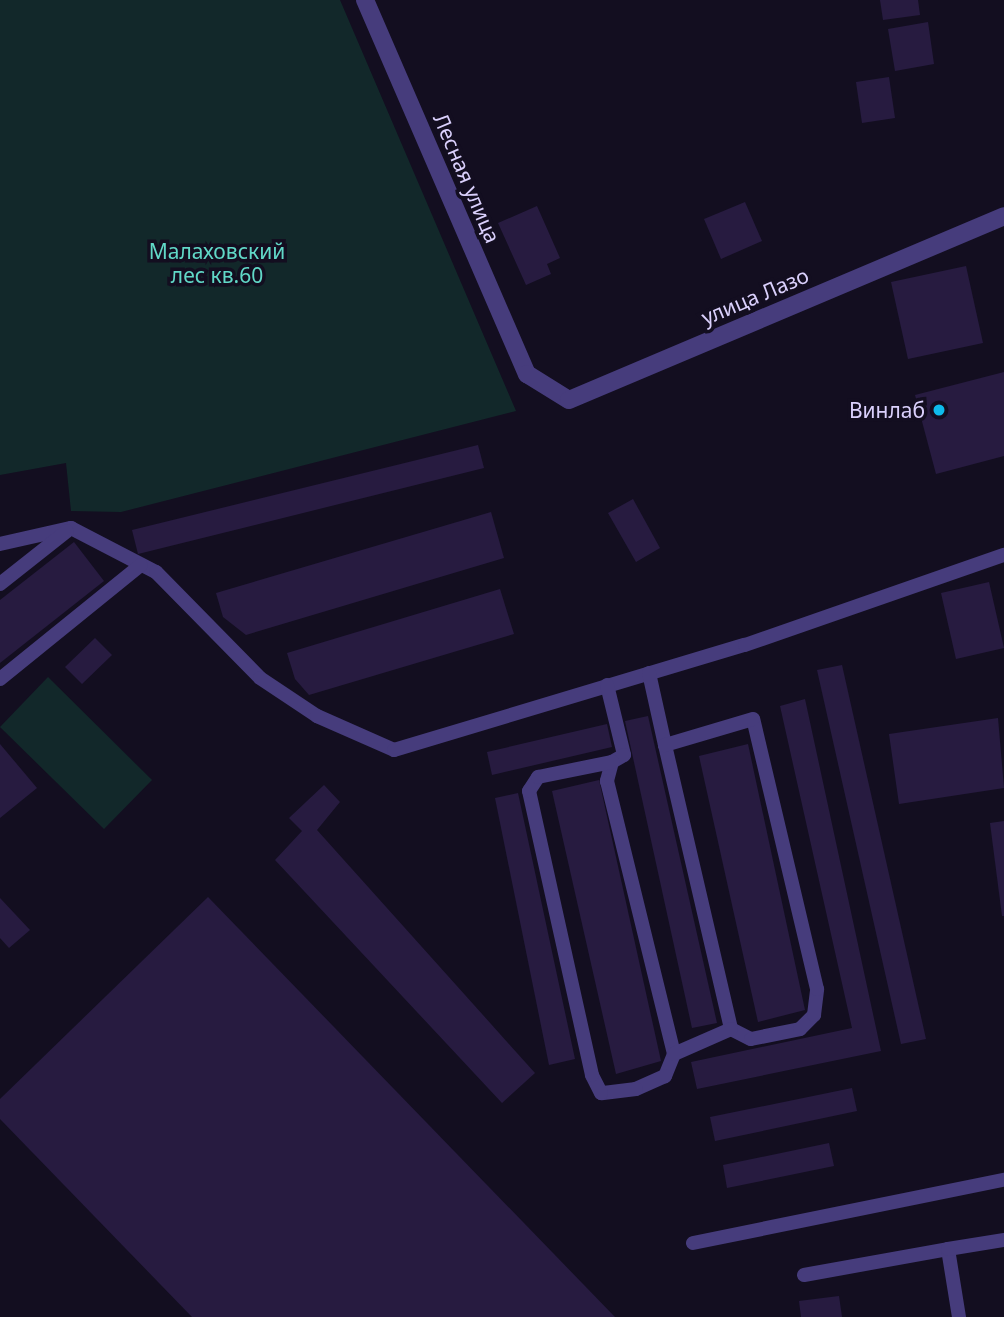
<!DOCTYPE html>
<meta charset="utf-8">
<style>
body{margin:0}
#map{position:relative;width:1004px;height:1317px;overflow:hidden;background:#130e20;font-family:"Noto Sans",sans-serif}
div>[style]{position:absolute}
.green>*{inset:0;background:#12282a}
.building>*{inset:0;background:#271b40}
.service>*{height:14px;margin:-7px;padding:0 7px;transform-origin:7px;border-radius:7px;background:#463c7c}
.minor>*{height:18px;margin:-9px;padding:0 9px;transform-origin:9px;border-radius:9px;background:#463c7c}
.dots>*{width:19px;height:19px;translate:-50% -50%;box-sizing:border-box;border:4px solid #130e20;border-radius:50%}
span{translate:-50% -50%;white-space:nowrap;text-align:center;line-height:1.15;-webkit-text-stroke:7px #130e20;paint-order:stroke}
.street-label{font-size:21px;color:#dad0fc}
.park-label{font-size:21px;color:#61d8c7}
.poi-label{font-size:21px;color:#dad0fc}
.right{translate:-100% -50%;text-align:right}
</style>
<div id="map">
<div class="green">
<div style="clip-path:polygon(0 0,340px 0,516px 411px,121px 512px,71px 511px,66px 463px,0 475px)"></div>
<div style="clip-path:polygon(48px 677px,152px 780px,104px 829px,0 727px)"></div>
</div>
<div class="building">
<div style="clip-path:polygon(880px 0,918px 0,920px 15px,883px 20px)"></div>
<div style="clip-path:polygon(928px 22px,934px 64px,895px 71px,888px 29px)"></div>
<div style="clip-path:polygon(889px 77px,895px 118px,862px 123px,856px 82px)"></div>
<div style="clip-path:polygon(745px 202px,762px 241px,721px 259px,704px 219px)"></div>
<div style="clip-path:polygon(537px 206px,560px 258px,547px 264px,551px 274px,526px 285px,498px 223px)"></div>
<div style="clip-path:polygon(966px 266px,983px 343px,908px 359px,891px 282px)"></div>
<div style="clip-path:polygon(1004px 372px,1004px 456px,936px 474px,915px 395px)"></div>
<div style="clip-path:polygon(478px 445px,484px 468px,138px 554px,132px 530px)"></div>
<div style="clip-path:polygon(633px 499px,660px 548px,636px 562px,608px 513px)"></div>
<div style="clip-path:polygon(491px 512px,504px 558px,246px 635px,223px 617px,216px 593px)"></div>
<div style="clip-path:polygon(74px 542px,104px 581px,0 663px,0 600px)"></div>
<div style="clip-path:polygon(989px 582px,1004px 648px,956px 659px,941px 593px)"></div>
<div style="clip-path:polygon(500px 589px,514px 634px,309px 695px,295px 679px,287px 653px)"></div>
<div style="clip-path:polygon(95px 638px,112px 655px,82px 684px,65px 667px)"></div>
<div style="clip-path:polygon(842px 665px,926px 1039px,901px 1044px,817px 670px)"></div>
<div style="clip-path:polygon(805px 699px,881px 1051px,697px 1089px,691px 1062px,852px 1028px,780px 706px)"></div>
<div style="clip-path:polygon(648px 716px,717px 1023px,692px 1028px,625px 721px)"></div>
<div style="clip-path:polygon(998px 718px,1004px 788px,899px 804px,889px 734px)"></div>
<div style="clip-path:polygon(607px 724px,612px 747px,492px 775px,487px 752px)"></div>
<div style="clip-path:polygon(0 744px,37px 788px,0 818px)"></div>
<div style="clip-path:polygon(748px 744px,805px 1010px,758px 1022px,699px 756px)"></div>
<div style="clip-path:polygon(599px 780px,661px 1061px,616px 1074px,552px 791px)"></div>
<div style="clip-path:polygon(324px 785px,340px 802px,317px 830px,535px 1073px,502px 1103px,275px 860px,302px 831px,289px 818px)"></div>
<div style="clip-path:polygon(518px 793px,575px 1059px,549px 1065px,495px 798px)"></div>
<div style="clip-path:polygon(1004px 821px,1004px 916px,1002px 916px,990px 823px)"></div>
<div style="clip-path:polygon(208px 897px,615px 1317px,192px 1317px,0 1119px,0 1099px)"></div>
<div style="clip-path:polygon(0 898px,30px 930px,9px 948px,0 938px)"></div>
<div style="clip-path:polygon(852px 1088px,857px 1111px,715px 1141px,710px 1117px)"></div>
<div style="clip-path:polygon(829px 1143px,834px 1166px,727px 1188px,723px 1165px)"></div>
<div style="clip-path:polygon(839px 1296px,842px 1317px,801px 1317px,799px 1301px)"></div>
</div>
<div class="service">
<div style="left:0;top:544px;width:73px;rotate:-12.7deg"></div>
<div style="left:71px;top:528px;width:96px;rotate:27.4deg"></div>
<div style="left:156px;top:572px;width:148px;rotate:45.5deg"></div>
<div style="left:260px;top:678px;width:69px;rotate:33.7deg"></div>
<div style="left:317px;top:716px;width:84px;rotate:23.8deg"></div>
<div style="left:394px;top:750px;width:366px;rotate:-16.7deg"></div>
<div style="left:745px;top:645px;width:274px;rotate:-19.2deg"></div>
<div style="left:0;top:584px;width:85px;rotate:-38.3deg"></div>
<div style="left:649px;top:673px;width:74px;rotate:77.5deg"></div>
<div style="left:665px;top:745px;width:292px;rotate:76.9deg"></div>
<div style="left:731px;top:1029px;width:22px;rotate:27deg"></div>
<div style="left:751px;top:1039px;width:50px;rotate:-11.5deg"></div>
<div style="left:800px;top:1029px;width:20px;rotate:-45deg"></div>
<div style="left:814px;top:1015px;width:26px;rotate:-83deg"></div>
<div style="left:817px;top:989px;width:277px;rotate:-103.3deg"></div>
<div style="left:753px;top:719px;width:92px;rotate:163.5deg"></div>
<div style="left:0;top:679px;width:181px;rotate:-39deg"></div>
<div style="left:607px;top:685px;width:72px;rotate:76.3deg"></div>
<div style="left:624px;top:755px;width:14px;rotate:150deg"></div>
<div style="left:612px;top:762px;width:20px;rotate:105deg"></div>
<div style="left:607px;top:781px;width:281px;rotate:76.2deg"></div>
<div style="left:674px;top:1054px;width:24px;rotate:112deg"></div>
<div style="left:665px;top:1076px;width:32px;rotate:156deg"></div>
<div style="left:636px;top:1089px;width:35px;rotate:173deg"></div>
<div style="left:601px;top:1093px;width:20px;rotate:-117deg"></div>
<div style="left:592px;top:1075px;width:291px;rotate:-102.5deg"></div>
<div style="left:529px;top:791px;width:17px;rotate:-57deg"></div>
<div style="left:538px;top:777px;width:76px;rotate:-11.5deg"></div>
<div style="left:674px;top:1054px;width:62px;rotate:-23.7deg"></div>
<div style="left:693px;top:1243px;width:317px;rotate:-11.5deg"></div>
<div style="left:804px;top:1275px;width:146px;rotate:-10.2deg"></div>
<div style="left:959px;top:1317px;width:69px;rotate:-99.2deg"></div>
<div style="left:948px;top:1249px;width:57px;rotate:-9.1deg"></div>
</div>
<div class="minor">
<div style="left:365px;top:0;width:408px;rotate:66.6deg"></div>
<div style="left:527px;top:374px;width:49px;rotate:31.8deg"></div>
<div style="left:569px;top:400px;width:472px;rotate:-22.9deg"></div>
</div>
<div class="dots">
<div style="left:939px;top:410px;background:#0ebbeb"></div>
</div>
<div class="street-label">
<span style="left:467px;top:178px;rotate:67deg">Лесная улица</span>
<span style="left:755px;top:296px;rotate:-23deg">улица Лазо</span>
</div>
<div class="park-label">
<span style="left:217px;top:263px">Малаховский<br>лес кв.60</span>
</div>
<div class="poi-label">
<span class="right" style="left:925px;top:410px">Винлаб</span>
</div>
</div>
